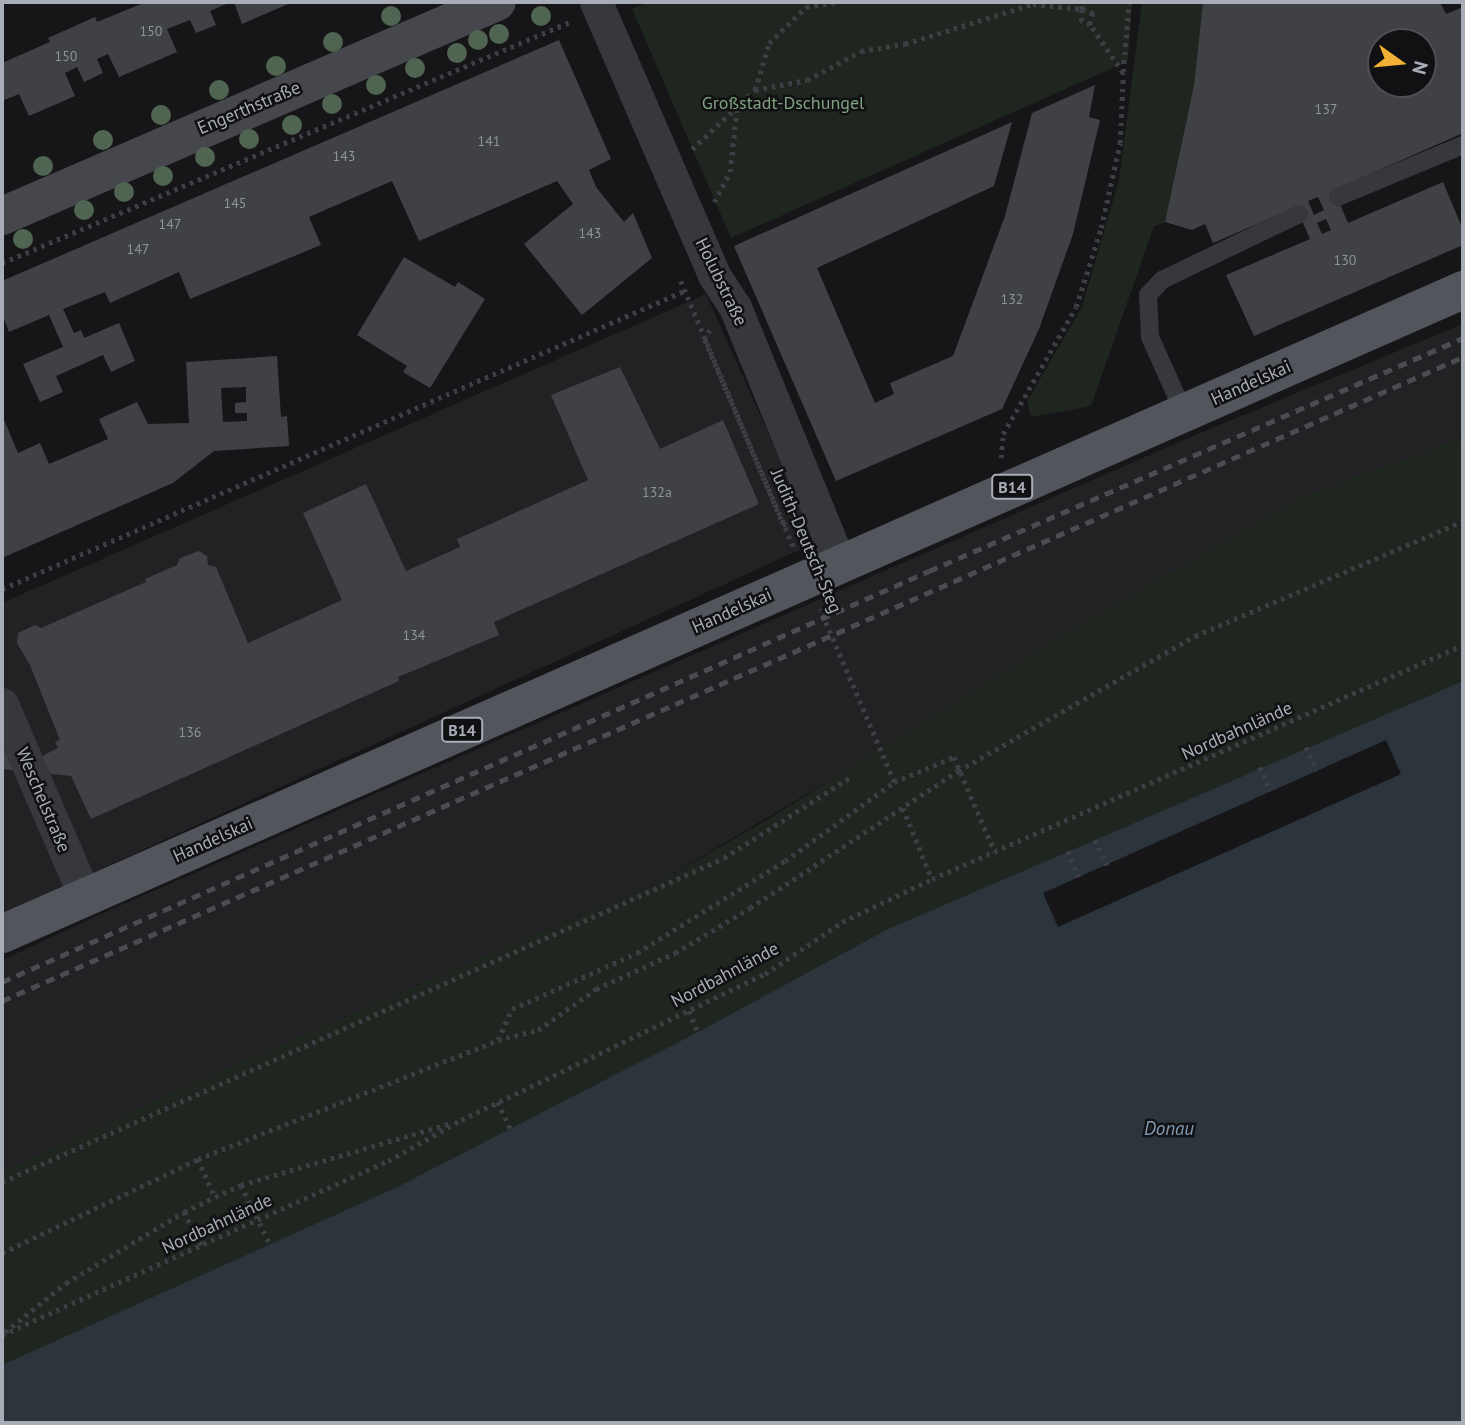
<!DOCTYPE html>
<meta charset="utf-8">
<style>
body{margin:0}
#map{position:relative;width:1465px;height:1425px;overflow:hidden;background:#161618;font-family:"PT Sans",sans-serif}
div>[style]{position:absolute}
.built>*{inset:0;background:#222225}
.green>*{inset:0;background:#1e261f}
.water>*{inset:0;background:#2c353c}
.pier>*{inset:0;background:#161618}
.building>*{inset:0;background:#404145}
.path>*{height:4.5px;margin-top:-2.25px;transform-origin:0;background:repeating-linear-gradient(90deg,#3d3f44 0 3.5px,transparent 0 8.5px)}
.lane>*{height:18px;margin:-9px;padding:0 9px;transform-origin:9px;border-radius:9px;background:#37383d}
.street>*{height:33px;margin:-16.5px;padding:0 16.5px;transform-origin:16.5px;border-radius:16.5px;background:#37383d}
.secondary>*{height:38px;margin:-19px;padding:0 19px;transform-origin:19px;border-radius:19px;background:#45474d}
.primary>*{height:38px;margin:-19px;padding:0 19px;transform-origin:19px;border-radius:19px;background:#53555c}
.rail>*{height:5px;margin-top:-2.5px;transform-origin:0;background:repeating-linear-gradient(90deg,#4a4c52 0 9px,transparent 0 16px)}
.trees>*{width:20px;height:20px;margin:-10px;border-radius:50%;background:#506452}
span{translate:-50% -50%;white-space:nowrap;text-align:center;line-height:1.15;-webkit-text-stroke:5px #111113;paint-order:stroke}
.number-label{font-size:14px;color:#8e929b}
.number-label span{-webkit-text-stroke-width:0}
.shield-label span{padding:2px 5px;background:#111113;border:2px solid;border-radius:5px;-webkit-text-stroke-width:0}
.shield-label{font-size:16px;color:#a8adb8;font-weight:700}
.park-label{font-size:18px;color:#7fa381}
.street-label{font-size:18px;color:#a8adb8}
.water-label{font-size:19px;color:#7f9bb3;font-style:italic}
.frame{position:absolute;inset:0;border:4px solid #a8adb8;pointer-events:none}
.north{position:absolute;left:1367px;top:28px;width:70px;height:70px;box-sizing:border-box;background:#111113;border:2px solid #4d4f55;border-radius:50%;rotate:105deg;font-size:19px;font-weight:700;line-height:28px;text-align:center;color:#a8adb8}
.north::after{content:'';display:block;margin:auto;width:24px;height:32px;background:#f2b134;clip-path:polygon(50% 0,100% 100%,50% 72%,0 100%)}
</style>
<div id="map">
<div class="built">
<div style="clip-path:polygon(706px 294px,817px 542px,2px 914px,2px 603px)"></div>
<div style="clip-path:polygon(1463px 324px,1463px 438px,893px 743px,652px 886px,547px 929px,184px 1087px,2px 1172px,2px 960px,112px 909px,962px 537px,1193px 436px)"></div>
</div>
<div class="green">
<div style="clip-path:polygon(649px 2px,1132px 2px,1128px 61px,731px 238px,632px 9px)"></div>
<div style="clip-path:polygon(1142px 2px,1203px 2px,1194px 85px,1165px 222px,1154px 226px,1091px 406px,1031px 417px,1027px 401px,1082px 307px,1119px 180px)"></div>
<div style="clip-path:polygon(1463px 438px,1463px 681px,886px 930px,698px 1032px,399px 1186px,2px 1365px,2px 1172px,184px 1087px,547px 929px,652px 886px,770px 818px,1064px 634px,1303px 496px)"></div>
</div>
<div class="water">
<div style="clip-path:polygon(1463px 681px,1463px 1423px,2px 1423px,2px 1365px,399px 1186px,698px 1032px,886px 930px)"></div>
</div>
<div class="pier">
<div style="clip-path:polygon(1386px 740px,1401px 774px,1058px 927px,1043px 893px)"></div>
</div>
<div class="building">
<div style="clip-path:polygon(146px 2px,231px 2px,210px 11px,216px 25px,196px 33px,190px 20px,167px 29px,177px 52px,119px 77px,108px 54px,97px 59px,103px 73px,84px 82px,77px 67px,65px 73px,75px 96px,29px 116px,19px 94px,2px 101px,2px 63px,50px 42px,48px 38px,95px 17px,97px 22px)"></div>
<div style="clip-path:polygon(234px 2px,293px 2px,242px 24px)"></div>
<div style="clip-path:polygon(evenodd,1203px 2px,1440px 2px,1446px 14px,1463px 7px,1463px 133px,1334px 190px,1348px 223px,1443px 182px,1463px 230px,1463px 245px,1254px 336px,1226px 275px,1310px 239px,1296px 207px,1213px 243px,1205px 224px,1192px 230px,1165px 222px,1194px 85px,1203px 2px,1381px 42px,1423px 42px,1423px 84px,1381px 84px,1381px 42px,1203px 2px,1318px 197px,1324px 210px,1314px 215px,1308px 201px,1318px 197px,1203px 2px,1326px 219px,1331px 230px,1322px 234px,1317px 223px,1326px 219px)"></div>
<div style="clip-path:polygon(559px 40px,611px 159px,589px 170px,596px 187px,624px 222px,633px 213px,652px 258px,582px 315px,524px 244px,573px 204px,557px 181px,419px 241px,392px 181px,309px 217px,321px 245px,190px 299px,179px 272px,110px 303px,105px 292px,63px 309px,74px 333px,81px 330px,84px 338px,119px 323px,135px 361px,111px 372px,103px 355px,56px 376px,63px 392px,40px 402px,23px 364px,63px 347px,49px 315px,9px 332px,2px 314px,2px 281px)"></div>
<div style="clip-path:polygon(1095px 85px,1089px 117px,1100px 120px,1073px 234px,1039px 329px,1002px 409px,836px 481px,734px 246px,1012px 122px,994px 186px,817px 268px,875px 403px,894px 394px,890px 383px,953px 356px,1005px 216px,1032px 113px)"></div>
<div style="clip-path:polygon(404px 257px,455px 287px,458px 282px,485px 299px,430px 388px,403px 372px,407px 366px,357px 335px)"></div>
<div style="clip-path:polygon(evenodd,277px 356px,281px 417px,287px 416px,289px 446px,214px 451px,173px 483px,2px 558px,2px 415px,18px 453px,40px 443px,49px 464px,108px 439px,99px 419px,137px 402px,148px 424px,189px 423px,186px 362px,277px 356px,246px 387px,246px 402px,235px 403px,235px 413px,247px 413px,247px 421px,223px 422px,221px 388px,246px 387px)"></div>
<div style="clip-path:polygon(620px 367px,660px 449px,723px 420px,759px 504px,494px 622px,499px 635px,398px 677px,399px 681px,91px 819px,71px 776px,2px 769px,2px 752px,42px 756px,58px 748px,55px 742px,60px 740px,30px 665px,17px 643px,18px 633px,35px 625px,41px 628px,146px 582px,145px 579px,177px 565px,180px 558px,199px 551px,207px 556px,208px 565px,216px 567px,248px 643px,342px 600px,303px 513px,366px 484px,406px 571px,460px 547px,457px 539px,588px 480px,551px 395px)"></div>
</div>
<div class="path">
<div style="left:1123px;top:72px;width:70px;rotate:-85.1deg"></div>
<div style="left:755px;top:90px;width:49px;rotate:-73.4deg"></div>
<div style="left:769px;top:43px;width:52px;rotate:-44.2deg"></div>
<div style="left:806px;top:7px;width:30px;rotate:-9deg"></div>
<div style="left:692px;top:149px;width:86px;rotate:-43.1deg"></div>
<div style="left:755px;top:90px;width:53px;rotate:-10.9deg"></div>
<div style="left:807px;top:80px;width:61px;rotate:-28.2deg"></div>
<div style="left:861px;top:51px;width:45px;rotate:-9deg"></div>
<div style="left:905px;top:44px;width:134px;rotate:-17.4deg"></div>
<div style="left:1033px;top:4px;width:49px;rotate:5.8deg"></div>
<div style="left:1082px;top:9px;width:7px;rotate:-98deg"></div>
<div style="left:714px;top:202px;width:34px;rotate:-62deg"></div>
<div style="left:730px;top:172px;width:66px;rotate:-83.9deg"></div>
<div style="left:2px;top:263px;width:619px;rotate:-23deg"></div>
<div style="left:681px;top:281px;width:264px;rotate:67.2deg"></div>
<div style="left:783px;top:524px;width:8px;rotate:7deg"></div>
<div style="left:710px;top:330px;width:11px;rotate:117deg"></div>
<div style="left:705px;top:340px;width:228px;rotate:66.8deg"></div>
<div style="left:1001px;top:458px;width:24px;rotate:-85deg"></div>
<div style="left:1003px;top:434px;width:146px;rotate:-60.1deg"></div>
<div style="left:1076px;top:307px;width:83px;rotate:-72.4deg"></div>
<div style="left:1101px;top:228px;width:87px;rotate:-77.4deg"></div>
<div style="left:1120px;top:143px;width:70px;rotate:-87.5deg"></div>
<div style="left:1123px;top:73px;width:58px;rotate:-124.5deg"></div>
<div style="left:1090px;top:25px;width:10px;rotate:-156deg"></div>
<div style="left:1081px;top:21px;width:12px;rotate:-85deg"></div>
<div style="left:1082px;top:9px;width:12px;rotate:20deg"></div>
<div style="left:1093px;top:13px;width:12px;rotate:104deg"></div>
<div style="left:2px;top:589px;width:744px;rotate:-23.6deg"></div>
<div style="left:1306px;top:747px;width:26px;rotate:65deg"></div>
<div style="left:1260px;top:767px;width:26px;rotate:65deg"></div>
<div style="left:894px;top:782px;width:65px;rotate:-22.6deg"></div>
<div style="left:954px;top:757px;width:103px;rotate:66.7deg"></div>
<div style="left:903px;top:808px;width:77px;rotate:67.8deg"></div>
<div style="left:1095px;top:840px;width:28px;rotate:64deg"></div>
<div style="left:1068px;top:851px;width:28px;rotate:67deg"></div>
<div style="left:689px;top:1011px;width:23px;rotate:67deg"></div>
<div style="left:498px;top:1040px;width:34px;rotate:-66deg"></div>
<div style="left:512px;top:1009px;width:137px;rotate:-24.1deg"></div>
<div style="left:637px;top:953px;width:174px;rotate:-31.9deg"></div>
<div style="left:785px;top:861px;width:135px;rotate:-35.9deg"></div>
<div style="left:894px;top:782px;width:188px;rotate:-113.2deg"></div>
<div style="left:498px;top:1102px;width:29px;rotate:65deg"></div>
<div style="left:198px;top:1159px;width:42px;rotate:65.9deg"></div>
<div style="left:2px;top:1182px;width:791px;rotate:-24.17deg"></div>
<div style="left:724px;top:858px;width:152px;rotate:-32.6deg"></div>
<div style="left:241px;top:1185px;width:66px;rotate:63.8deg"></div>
<div style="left:184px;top:1212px;width:40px;rotate:62deg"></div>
<div style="left:2px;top:1253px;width:217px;rotate:-25.6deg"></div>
<div style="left:198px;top:1159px;width:323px;rotate:-21.6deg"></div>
<div style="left:498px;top:1040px;width:41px;rotate:-14deg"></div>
<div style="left:538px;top:1030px;width:71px;rotate:-35.3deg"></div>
<div style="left:596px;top:989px;width:87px;rotate:-24.5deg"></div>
<div style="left:675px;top:953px;width:87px;rotate:-31deg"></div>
<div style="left:750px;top:908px;width:249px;rotate:-33.4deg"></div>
<div style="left:958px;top:771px;width:273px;rotate:-29.7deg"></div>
<div style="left:1195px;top:636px;width:292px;rotate:-23.2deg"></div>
<div style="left:5px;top:1332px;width:78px;rotate:-38.8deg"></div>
<div style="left:66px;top:1283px;width:138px;rotate:-31deg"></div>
<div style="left:184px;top:1212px;width:34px;rotate:-26deg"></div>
<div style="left:215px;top:1197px;width:29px;rotate:-25deg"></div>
<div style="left:241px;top:1185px;width:220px;rotate:-16.4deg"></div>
<div style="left:2px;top:1335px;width:423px;rotate:-24.3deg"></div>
<div style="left:388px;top:1161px;width:84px;rotate:-29.3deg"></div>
<div style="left:461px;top:1120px;width:337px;rotate:-25.7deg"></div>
<div style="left:765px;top:974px;width:93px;rotate:-34deg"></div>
<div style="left:842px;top:922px;width:100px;rotate:-25.5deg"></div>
<div style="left:932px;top:879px;width:580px;rotate:-23.78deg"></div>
</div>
<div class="lane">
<div style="left:1338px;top:197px;width:135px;rotate:-22.6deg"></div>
<div style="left:1184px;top:413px;width:83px;rotate:-114.1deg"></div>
<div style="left:1150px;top:337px;width:42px;rotate:-92.7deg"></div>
<div style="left:1148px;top:295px;width:21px;rotate:-47deg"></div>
<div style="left:1162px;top:280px;width:152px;rotate:-25.7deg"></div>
</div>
<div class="street">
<div style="left:596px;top:2px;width:297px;rotate:66.6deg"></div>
<div style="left:714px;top:275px;width:38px;rotate:57deg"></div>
<div style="left:735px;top:307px;width:278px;rotate:67.8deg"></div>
<div style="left:2px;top:704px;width:210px;rotate:66.7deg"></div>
</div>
<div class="secondary">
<div style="left:2px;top:216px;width:539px;rotate:-23.38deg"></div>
</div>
<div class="primary">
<div style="left:2px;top:934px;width:1597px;rotate:-23.79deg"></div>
</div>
<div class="rail">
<div style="left:2px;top:982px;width:1014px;rotate:-23.91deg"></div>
<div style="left:929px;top:571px;width:583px;rotate:-23.57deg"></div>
<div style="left:2px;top:1001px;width:1597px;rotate:-23.79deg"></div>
</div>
<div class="trees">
<div style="left:391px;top:16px"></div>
<div style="left:541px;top:16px"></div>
<div style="left:499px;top:34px"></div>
<div style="left:478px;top:40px"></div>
<div style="left:333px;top:42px"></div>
<div style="left:457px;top:53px"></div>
<div style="left:276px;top:66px"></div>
<div style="left:415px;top:68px"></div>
<div style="left:376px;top:85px"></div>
<div style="left:219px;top:90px"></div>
<div style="left:332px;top:104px"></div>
<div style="left:161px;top:115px"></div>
<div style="left:292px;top:125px"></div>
<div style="left:249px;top:139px"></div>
<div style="left:103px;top:140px"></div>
<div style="left:205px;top:157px"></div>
<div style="left:43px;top:166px"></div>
<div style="left:163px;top:176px"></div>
<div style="left:124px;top:192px"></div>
<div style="left:84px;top:210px"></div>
<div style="left:23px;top:239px"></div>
</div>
<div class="number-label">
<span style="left:151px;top:31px">150</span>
<span style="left:66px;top:56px">150</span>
<span style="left:1326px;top:109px">137</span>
<span style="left:489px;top:141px">141</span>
<span style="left:344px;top:156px">143</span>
<span style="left:235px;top:203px">145</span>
<span style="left:170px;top:224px">147</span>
<span style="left:590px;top:233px">143</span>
<span style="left:138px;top:249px">147</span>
<span style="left:1345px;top:260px">130</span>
<span style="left:1012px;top:299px">132</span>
<span style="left:657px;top:492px">132a</span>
<span style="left:414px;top:635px">134</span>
<span style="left:190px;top:732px">136</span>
</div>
<div class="shield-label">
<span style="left:1012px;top:487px">B14</span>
<span style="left:462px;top:730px">B14</span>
</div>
<div class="park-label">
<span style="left:783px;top:103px">Großstadt-Dschungel</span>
</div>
<div class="street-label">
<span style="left:249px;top:108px;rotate:-23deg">Engerthstraße</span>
<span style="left:721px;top:282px;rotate:64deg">Holubstraße</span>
<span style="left:1251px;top:383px;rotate:-24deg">Handelskai</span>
<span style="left:806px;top:541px;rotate:67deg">Judith-Deutsch-Steg</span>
<span style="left:732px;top:611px;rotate:-24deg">Handelskai</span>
<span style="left:1237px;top:731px;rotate:-24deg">Nordbahnlände</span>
<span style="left:43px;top:800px;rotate:67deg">Weschelstraße</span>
<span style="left:213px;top:840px;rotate:-24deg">Handelskai</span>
<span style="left:725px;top:975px;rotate:-28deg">Nordbahnlände</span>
<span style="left:217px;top:1224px;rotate:-25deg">Nordbahnlände</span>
</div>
<div class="water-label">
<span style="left:1169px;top:1129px">Donau</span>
</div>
<div class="frame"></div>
<div class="north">N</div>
</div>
